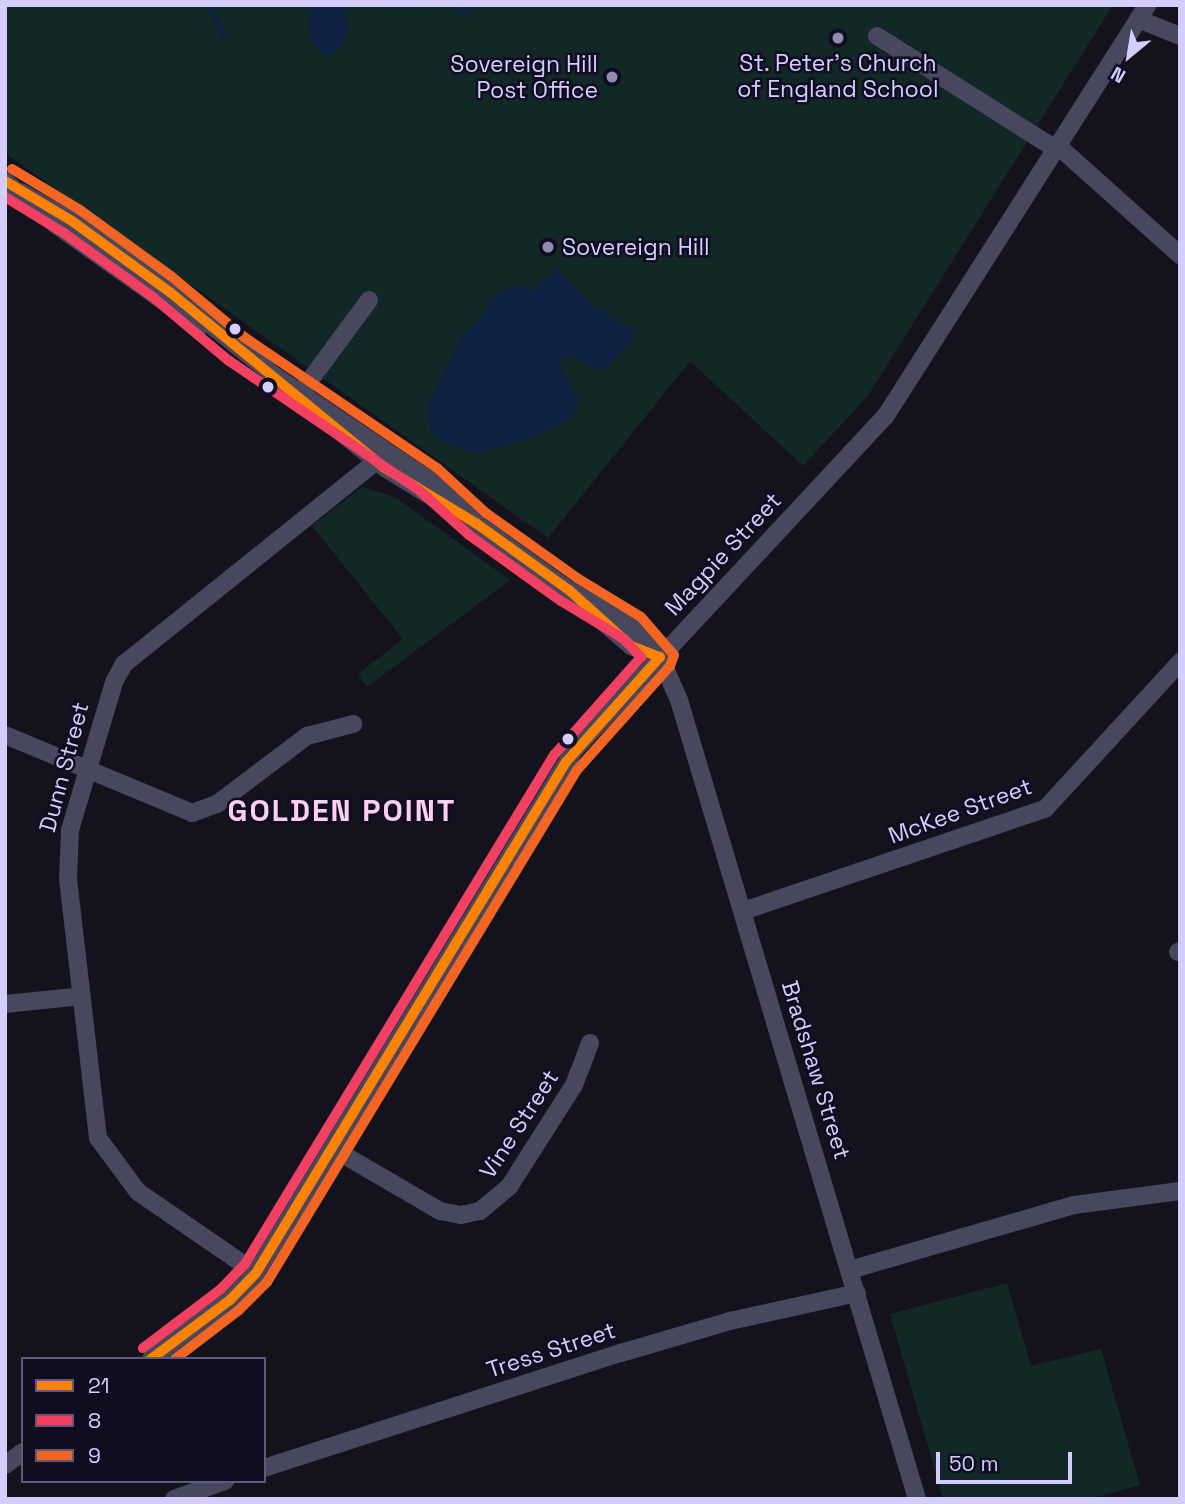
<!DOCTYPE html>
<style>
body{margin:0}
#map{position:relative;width:1185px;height:1504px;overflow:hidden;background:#14121d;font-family:"Space Grotesk",sans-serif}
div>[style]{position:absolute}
.green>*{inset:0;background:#112827}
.water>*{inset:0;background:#0e2141}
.stream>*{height:5px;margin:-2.5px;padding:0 2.5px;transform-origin:2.5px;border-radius:2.5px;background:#0e2141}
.canal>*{height:19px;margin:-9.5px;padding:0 9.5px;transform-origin:9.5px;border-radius:9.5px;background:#0e2141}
.canal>.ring{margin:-9.5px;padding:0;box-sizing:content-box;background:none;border:19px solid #0e2141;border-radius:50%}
.street>*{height:18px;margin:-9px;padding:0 9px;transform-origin:9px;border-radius:9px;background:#47475d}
.bus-1>*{height:10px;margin:-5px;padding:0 5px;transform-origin:5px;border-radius:5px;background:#ff8200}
.bus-2>*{height:10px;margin:-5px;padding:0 5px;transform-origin:5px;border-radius:5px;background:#f24062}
.bus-3>*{height:10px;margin:-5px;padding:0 5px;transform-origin:5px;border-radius:5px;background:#f26522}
.dots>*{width:19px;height:19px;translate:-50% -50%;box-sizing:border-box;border:4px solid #100d21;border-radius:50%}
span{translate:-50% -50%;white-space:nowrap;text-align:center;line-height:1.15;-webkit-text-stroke:5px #100d21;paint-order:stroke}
.poi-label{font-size:23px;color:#d3cefe}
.right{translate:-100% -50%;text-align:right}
.left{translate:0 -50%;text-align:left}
.street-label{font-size:23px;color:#d3cefe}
.district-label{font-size:30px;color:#fed0ee;font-weight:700;letter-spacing:2px}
.frame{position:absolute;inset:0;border:7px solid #d3cefe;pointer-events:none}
.legend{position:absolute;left:21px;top:1357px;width:245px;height:126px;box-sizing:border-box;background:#100d21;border:2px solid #5e5a79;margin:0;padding:9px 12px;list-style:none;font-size:21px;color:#d3cefe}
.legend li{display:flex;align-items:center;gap:14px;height:35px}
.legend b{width:35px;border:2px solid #5e5a79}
.north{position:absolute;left:1094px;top:21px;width:70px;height:70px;-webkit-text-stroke:5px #100d21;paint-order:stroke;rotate:210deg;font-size:19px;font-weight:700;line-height:28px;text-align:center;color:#d3cefe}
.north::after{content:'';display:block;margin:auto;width:24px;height:32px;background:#d3cefe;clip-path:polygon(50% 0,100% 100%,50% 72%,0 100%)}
.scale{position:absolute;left:936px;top:1452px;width:136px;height:32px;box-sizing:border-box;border:4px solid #d3cefe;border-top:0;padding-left:9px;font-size:21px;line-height:24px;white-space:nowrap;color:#d3cefe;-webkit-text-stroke:5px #100d21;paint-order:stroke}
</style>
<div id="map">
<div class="green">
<div style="clip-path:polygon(5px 5px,1113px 5px,867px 397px,803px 466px,690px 361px,548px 538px,5px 153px)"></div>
<div style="clip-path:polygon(362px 487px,395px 497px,510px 580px,367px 687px,358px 674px,403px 639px,312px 526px)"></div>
<div style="clip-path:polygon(1007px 1283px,1031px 1366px,1101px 1349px,1140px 1485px,1089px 1499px,943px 1499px,890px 1314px)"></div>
</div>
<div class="water">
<div style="clip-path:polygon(556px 269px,590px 303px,634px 331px,631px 343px,605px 369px,595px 370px,572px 355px,562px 359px,560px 364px,579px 400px,574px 415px,539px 435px,477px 454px,438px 440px,429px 427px,427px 405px,461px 337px,480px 319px,494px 296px,517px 284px,531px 292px)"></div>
</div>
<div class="stream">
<div style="left:209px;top:5px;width:34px;rotate:66deg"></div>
<div style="left:387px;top:5px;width:30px"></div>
<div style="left:453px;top:5px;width:17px;rotate:33deg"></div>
</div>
<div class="canal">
<div class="ring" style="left:318px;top:6px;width:-7px;height:-7px"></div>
</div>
<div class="street">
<div style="left:1138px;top:19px;width:45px;rotate:22deg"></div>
<div style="left:877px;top:36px;width:212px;rotate:32.3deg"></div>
<div style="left:1058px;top:146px;width:164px;rotate:41.8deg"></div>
<div style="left:5px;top:181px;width:67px;rotate:40.8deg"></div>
<div style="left:56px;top:225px;width:176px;rotate:35.3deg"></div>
<div style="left:21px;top:192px;width:59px;rotate:29.6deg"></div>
<div style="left:72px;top:221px;width:112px;rotate:36deg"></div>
<div style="left:163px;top:287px;width:149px;rotate:38.5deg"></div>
<div style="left:272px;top:374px;width:189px;rotate:34deg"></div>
<div style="left:429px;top:480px;width:65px;rotate:42.5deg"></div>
<div style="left:477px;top:524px;width:113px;rotate:35.7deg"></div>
<div style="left:569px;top:590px;width:74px;rotate:30.7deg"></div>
<div style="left:633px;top:628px;width:40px;rotate:47deg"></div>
<div style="left:660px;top:657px;width:47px;rotate:66.2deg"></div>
<div style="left:679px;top:700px;width:834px;rotate:73.41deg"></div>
<div style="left:302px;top:391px;width:113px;rotate:-53.6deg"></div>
<div style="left:306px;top:404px;width:102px;rotate:39deg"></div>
<div style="left:385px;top:468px;width:76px;rotate:31.6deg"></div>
<div style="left:596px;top:616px;width:46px;rotate:40.6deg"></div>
<div style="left:631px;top:646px;width:31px;rotate:21deg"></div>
<div style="left:5px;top:735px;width:203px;rotate:22.6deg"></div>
<div style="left:192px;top:813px;width:27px;rotate:-20deg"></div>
<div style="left:217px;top:804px;width:113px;rotate:-37.1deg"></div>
<div style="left:307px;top:736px;width:48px;rotate:-14.6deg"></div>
<div style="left:743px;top:911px;width:319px;rotate:-18.7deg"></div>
<div style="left:1045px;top:809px;width:200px;rotate:-47.4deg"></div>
<div style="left:1178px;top:952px;width:2px;rotate:-27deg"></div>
<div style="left:5px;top:1004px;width:77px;rotate:-5.9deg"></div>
<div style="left:332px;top:1148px;width:125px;rotate:30.3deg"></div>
<div style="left:440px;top:1211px;width:21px;rotate:11deg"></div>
<div style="left:461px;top:1215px;width:19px;rotate:-12deg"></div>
<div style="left:480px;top:1211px;width:38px;rotate:-40deg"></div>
<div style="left:509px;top:1187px;width:121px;rotate:-57.5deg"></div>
<div style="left:574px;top:1085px;width:45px;rotate:-69.1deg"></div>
<div style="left:850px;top:1270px;width:233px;rotate:-16.2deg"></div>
<div style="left:1074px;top:1205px;width:107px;rotate:-7.5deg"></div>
<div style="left:256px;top:1273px;width:143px;rotate:-145.5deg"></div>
<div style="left:138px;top:1192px;width:67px;rotate:-126.5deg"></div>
<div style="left:98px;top:1138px;width:261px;rotate:-96.6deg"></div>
<div style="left:68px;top:879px;width:49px;rotate:-87.7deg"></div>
<div style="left:70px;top:830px;width:154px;rotate:-73.4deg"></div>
<div style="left:114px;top:682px;width:21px;rotate:-61deg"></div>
<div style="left:124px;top:664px;width:336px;rotate:-38.8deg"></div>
<div style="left:151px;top:1359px;width:99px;rotate:-36.8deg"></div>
<div style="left:230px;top:1300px;width:37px;rotate:-46deg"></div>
<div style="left:256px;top:1273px;width:613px;rotate:-58.67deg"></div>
<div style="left:575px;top:749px;width:454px;rotate:-47deg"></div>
<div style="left:885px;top:417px;width:488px;rotate:-57.5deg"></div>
<div style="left:5px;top:1465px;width:22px;rotate:-36deg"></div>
<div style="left:264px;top:1468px;width:375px;rotate:-17.9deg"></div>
<div style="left:621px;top:1353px;width:114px;rotate:-16.4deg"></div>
<div style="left:730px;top:1321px;width:130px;rotate:-12.4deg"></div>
<div style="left:174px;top:1499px;width:54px;rotate:-19.4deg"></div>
</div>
<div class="bus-1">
<div style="left:5px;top:181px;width:78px;rotate:30.8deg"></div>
<div style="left:72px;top:221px;width:122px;rotate:36deg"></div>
<div style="left:171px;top:293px;width:276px;rotate:39.3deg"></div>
<div style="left:385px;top:468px;width:108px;rotate:31.3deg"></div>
<div style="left:477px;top:524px;width:113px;rotate:35.7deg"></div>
<div style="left:569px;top:590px;width:84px;rotate:42.1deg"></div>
<div style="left:631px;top:646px;width:31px;rotate:21deg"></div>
<div style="left:151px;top:1359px;width:99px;rotate:-36.8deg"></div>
<div style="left:230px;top:1300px;width:37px;rotate:-46deg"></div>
<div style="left:256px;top:1273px;width:598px;rotate:-58.76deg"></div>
<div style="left:566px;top:762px;width:141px;rotate:-48.2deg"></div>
</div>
<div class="bus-2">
<div style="left:5px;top:197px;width:69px;rotate:31.4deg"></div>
<div style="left:64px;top:233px;width:111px;rotate:35.8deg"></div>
<div style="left:154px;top:298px;width:97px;rotate:40deg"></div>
<div style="left:228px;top:360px;width:232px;rotate:34.3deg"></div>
<div style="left:420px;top:491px;width:66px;rotate:41.9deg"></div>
<div style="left:469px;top:535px;width:113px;rotate:35.7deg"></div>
<div style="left:561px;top:601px;width:74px;rotate:31.1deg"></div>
<div style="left:624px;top:639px;width:25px;rotate:47deg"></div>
<div style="left:641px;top:657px;width:131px;rotate:131.6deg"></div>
<div style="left:554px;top:755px;width:595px;rotate:121.26deg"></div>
<div style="left:245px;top:1264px;width:35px;rotate:134deg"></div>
<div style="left:221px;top:1289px;width:98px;rotate:142.9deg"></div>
</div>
<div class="bus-3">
<div style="left:12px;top:169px;width:79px;rotate:31.1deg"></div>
<div style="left:80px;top:210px;width:112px;rotate:36deg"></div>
<div style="left:171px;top:276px;width:95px;rotate:39.9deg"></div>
<div style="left:244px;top:337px;width:233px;rotate:34.2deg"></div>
<div style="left:437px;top:468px;width:67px;rotate:42.6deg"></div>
<div style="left:486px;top:513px;width:112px;rotate:35.5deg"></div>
<div style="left:577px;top:578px;width:75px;rotate:31.4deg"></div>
<div style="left:641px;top:617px;width:50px;rotate:49deg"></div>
<div style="left:674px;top:655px;width:12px;rotate:110deg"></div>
<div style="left:670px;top:666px;width:140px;rotate:131.8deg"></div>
<div style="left:577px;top:770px;width:599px;rotate:121.19deg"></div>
<div style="left:267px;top:1282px;width:40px;rotate:135deg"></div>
<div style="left:239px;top:1310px;width:81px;rotate:142.6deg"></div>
</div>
<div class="dots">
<div style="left:838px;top:38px;background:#908caf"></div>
<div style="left:612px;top:77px;background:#908caf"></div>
<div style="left:548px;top:247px;background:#908caf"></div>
<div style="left:235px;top:329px;background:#d3cefe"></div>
<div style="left:268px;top:387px;background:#d3cefe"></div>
<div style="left:568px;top:739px;background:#d3cefe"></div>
</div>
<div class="poi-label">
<span style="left:838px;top:76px">St. Peter's Church<br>of England School</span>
<span class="right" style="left:598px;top:77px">Sovereign Hill<br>Post Office</span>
<span class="left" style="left:562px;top:247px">Sovereign Hill</span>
</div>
<div class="street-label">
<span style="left:723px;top:554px;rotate:-47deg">Magpie Street</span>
<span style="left:64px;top:767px;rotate:-75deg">Dunn Street</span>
<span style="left:960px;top:811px;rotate:-20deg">McKee Street</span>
<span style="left:816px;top:1070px;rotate:73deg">Bradshaw Street</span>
<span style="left:519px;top:1124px;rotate:-57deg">Vine Street</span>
<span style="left:551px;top:1350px;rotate:-18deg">Tress Street</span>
</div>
<div class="district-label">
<span style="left:342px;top:811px">GOLDEN POINT</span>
</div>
<div class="frame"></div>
<ul class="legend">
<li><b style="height:9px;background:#ff8200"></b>21</li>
<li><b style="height:9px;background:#f24062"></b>8</li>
<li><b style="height:9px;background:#f26522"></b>9</li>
</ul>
<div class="north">N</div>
<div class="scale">50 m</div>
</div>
